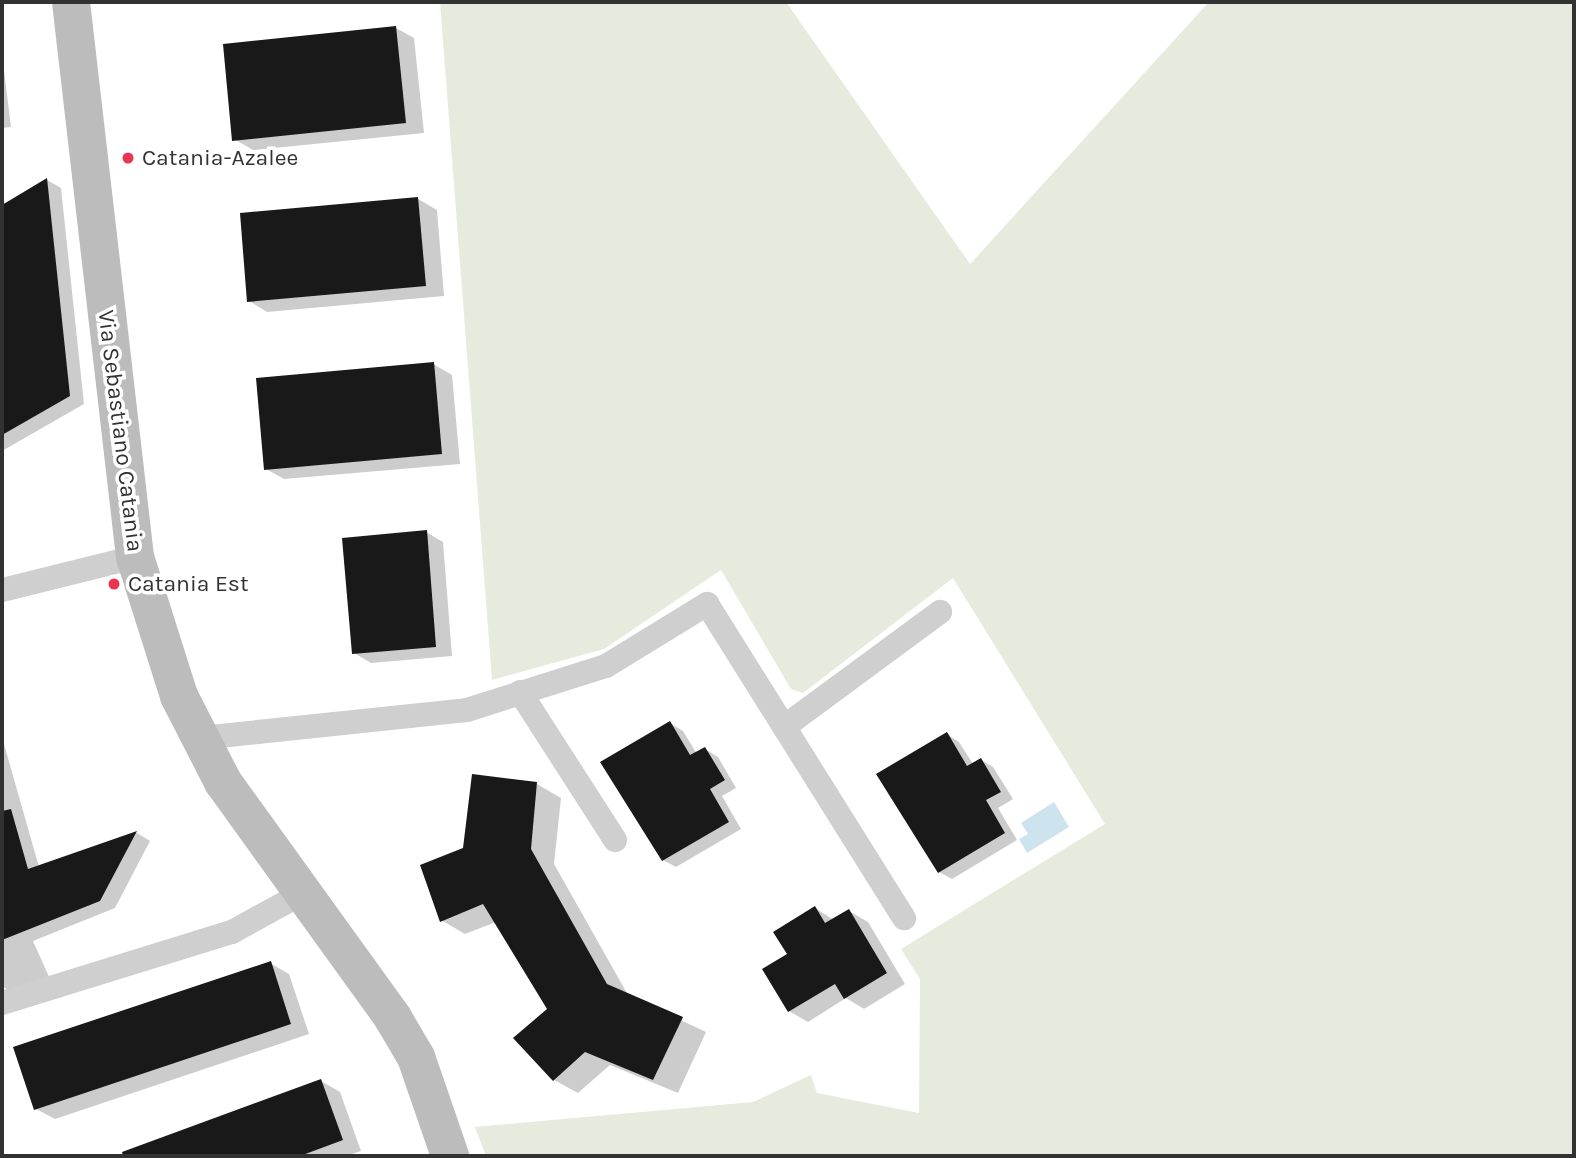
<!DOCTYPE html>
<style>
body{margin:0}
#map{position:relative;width:1576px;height:1158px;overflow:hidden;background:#fff;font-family:Karla,sans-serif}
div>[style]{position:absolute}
.green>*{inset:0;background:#e6ebdd}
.water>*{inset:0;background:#cde4ee}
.shadow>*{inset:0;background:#0003}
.building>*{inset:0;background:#191919}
.service>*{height:24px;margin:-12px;padding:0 12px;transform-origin:12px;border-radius:12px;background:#cfcfcf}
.secondary>*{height:38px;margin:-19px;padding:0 19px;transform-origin:19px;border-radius:19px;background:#bcbcbc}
.dots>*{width:19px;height:19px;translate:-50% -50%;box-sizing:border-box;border:4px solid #fff;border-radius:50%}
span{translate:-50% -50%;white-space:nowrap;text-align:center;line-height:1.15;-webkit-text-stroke:7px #fff;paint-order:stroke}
.poi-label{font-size:23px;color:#323232}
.left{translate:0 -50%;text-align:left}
.street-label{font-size:23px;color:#323232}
.frame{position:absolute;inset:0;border:4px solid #323232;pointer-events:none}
</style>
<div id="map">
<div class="green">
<div style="clip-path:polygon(440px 2px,786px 2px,970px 264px,1209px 2px,1574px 2px,1574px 1156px,486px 1156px,475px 1127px,753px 1102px,811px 1075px,817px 1093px,919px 1113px,920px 979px,901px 949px,1105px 824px,953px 578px,803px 693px,791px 689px,721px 570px,604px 649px,492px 680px)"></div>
</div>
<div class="water">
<div style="clip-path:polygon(1054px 802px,1069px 827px,1027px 853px,1019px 839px,1028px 834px,1021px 823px)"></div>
</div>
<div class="shadow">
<div style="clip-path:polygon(396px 28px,414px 38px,424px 133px,253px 150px,234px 139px)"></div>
<div style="clip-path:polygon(2px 54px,11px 127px,2px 128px)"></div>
<div style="clip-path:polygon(47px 180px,61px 188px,84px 404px,2px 451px,2px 207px)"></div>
<div style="clip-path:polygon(418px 199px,437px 210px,444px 296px,267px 312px,249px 301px)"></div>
<div style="clip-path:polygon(433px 364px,452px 375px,460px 464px,284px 479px,266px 469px)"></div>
<div style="clip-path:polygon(426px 532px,443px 542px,452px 656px,371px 663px,354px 653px)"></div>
<div style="clip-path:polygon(670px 723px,683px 731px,697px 754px,705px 749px,718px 757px,736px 788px,722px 796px,741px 829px,676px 867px,663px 860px)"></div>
<div style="clip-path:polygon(947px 734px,959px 742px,973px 764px,981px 760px,993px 767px,1013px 799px,998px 808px,1017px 840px,952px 879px,939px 872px)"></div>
<div style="clip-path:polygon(2px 737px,39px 867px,137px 833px,150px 841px,115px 908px,33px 941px,50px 979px,11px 992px,2px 986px)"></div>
<div style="clip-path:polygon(537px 784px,561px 798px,554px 864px,628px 995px,706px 1032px,678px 1093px,610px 1065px,578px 1093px,554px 1080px,549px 1010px,496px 922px,465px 934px,441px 920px,464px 849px)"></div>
<div style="clip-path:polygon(815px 908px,834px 920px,849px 911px,868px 922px,905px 984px,864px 1009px,846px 998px,808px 1022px,789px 1011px,789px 955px)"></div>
<div style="clip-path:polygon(270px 963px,289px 974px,309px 1034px,55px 1119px,36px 1109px)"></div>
<div style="clip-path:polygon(321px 1081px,340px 1092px,361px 1151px,346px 1156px,117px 1156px)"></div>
</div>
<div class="building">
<div style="clip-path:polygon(396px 26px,406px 123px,232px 141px,223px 44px)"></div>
<div style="clip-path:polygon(47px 178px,70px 396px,2px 435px,2px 205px)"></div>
<div style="clip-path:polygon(418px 197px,426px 286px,247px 302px,240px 213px)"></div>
<div style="clip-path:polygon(434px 362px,442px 454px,264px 470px,256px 378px)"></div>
<div style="clip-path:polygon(427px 530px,436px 647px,352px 654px,342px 538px)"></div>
<div style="clip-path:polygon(670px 721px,690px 755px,705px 747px,725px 780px,710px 789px,729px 822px,662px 861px,600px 762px)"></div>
<div style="clip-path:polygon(947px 732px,967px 766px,981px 758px,1001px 792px,986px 800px,1005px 833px,938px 873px,876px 774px)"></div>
<div style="clip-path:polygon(472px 774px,537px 782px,531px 849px,607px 984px,683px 1017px,653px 1080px,585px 1052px,553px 1081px,513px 1038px,547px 1009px,483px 904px,440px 922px,420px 865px,463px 848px)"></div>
<div style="clip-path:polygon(11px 809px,28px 869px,137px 831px,100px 901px,2px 940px,2px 811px)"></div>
<div style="clip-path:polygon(815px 906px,825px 923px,849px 909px,887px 973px,844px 999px,835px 984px,788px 1012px,762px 969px,787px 954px,773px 932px)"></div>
<div style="clip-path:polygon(271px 961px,291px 1024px,34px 1110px,13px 1047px)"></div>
<div style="clip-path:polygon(321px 1079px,343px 1140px,300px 1156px,123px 1156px,122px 1152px)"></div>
</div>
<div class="service">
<div style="left:2px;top:590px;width:137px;rotate:-13.9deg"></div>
<div style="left:520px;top:692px;width:176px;rotate:57.3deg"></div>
<div style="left:784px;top:727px;width:194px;rotate:-36.4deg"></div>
<div style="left:201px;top:738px;width:267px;rotate:-6deg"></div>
<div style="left:467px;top:710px;width:146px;rotate:-17.6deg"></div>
<div style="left:606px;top:666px;width:119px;rotate:-31.5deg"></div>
<div style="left:707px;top:604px;width:371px;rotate:57.9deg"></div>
<div style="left:2px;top:1003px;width:241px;rotate:-17.2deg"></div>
<div style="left:232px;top:932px;width:81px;rotate:-28.8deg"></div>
</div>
<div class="secondary">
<div style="left:71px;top:2px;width:559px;rotate:83.42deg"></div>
<div style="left:135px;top:557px;width:146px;rotate:72.4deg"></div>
<div style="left:179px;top:696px;width:97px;rotate:62.9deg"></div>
<div style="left:223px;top:782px;width:291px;rotate:54.2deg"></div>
<div style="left:393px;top:1018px;width:45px;rotate:59.5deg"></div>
<div style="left:416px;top:1057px;width:105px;rotate:71deg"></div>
</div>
<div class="dots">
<div style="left:128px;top:158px;background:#e93452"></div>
<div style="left:114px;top:584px;background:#e93452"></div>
</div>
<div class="poi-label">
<span class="left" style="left:142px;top:158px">Catania-Azalee</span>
<span class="left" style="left:128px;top:584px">Catania Est</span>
</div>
<div class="street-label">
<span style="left:120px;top:431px;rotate:83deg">Via Sebastiano Catania</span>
</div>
<div class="frame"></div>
</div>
